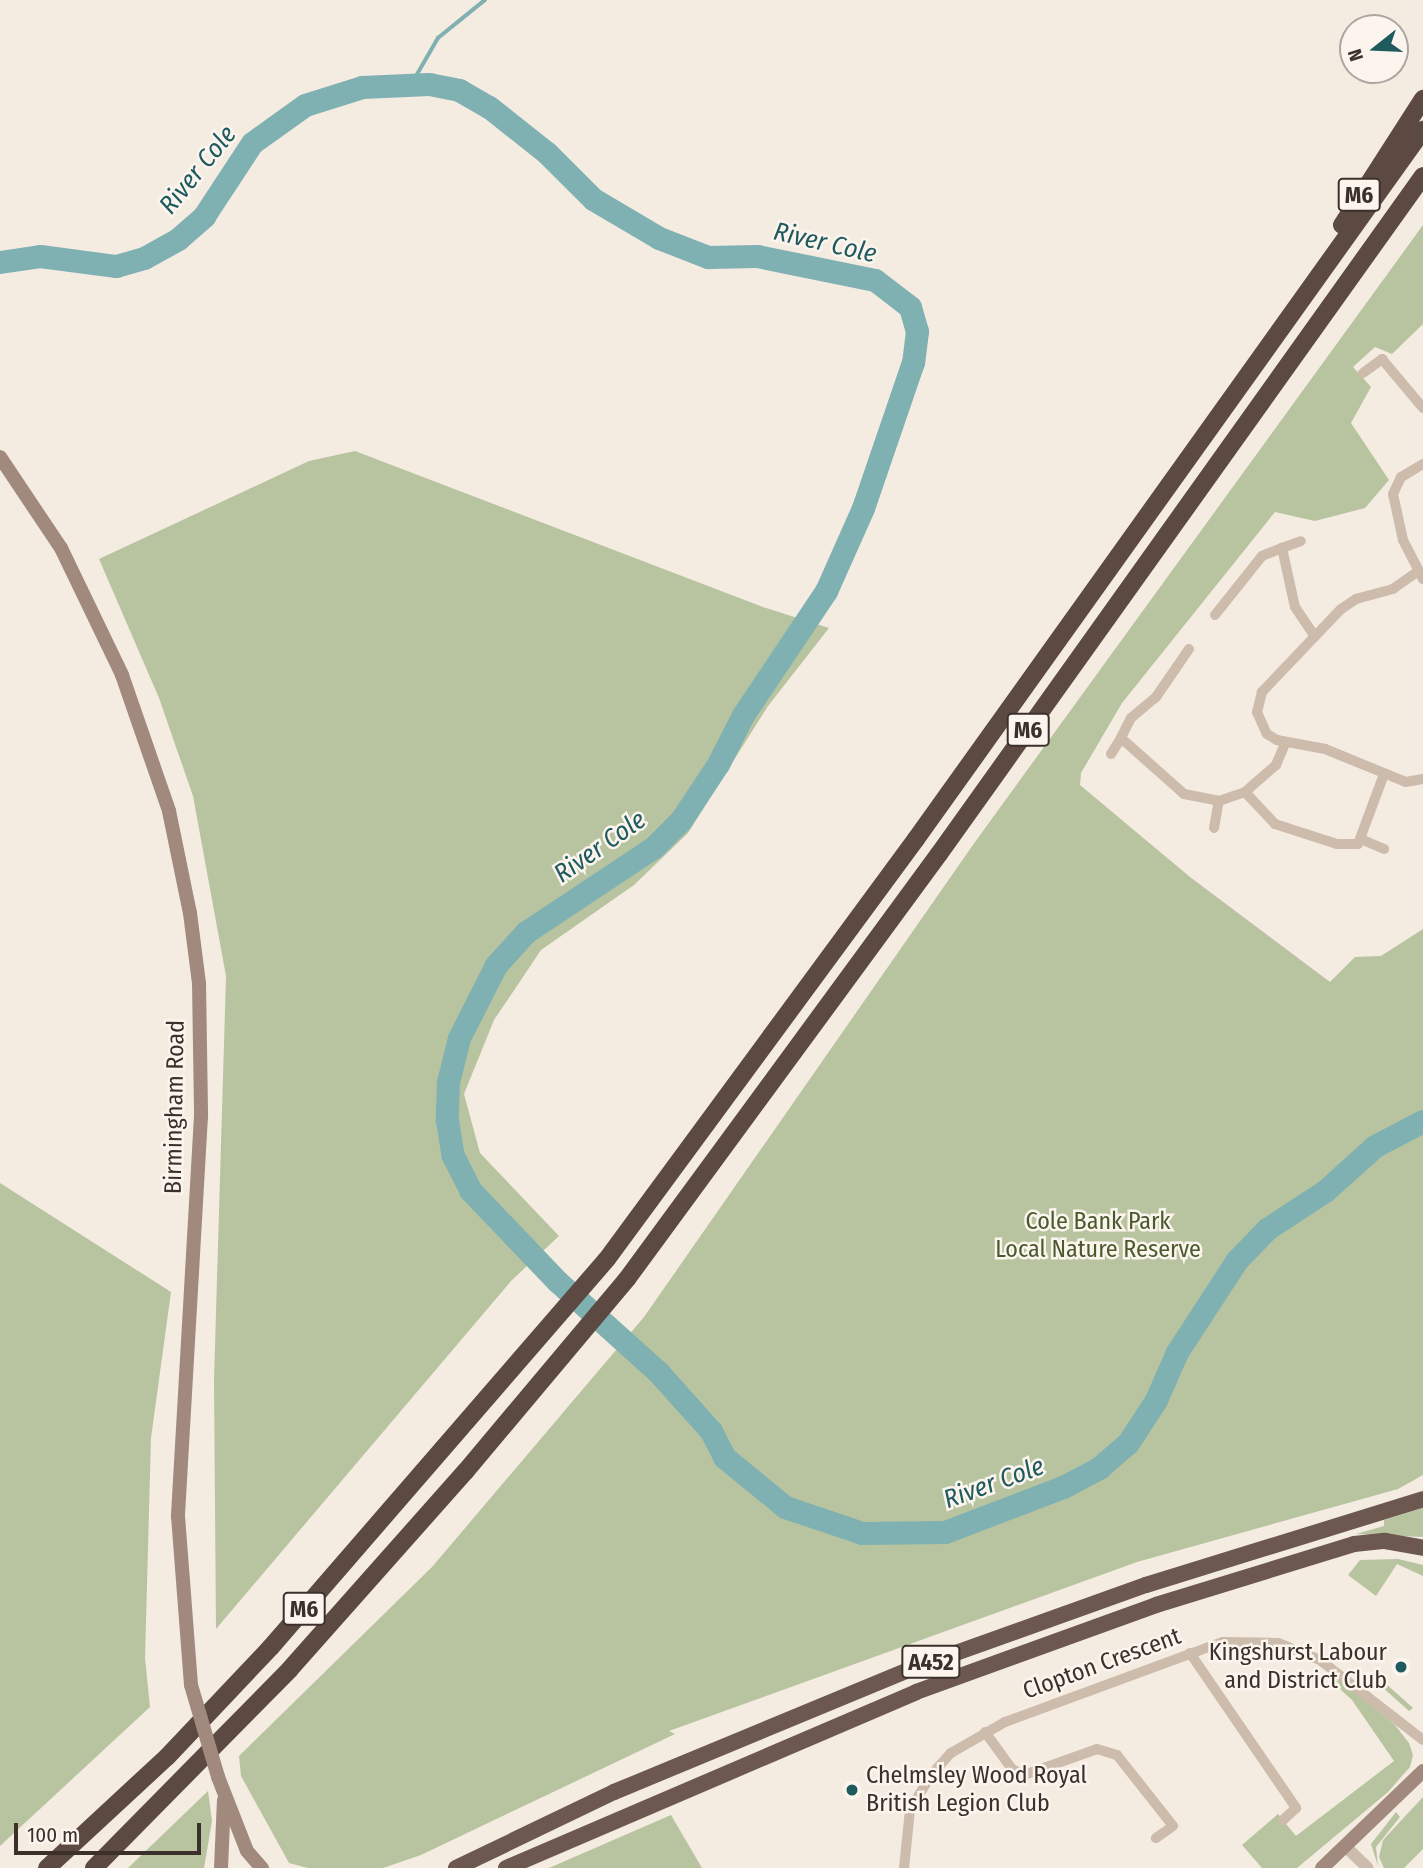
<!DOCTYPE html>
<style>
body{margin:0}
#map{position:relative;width:1423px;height:1868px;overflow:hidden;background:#f4ebe1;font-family:"Fira Sans Condensed",sans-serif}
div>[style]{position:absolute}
.green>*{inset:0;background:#b8c4a0}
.stream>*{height:3.5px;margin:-1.75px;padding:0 1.75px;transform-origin:1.75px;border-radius:1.75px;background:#7fb0b2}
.river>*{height:23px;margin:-11.5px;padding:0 11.5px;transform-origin:11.5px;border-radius:11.5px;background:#7fb0b2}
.minor>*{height:10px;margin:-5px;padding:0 5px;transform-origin:5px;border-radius:5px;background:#cdbbac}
.tertiary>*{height:12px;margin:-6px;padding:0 6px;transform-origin:6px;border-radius:6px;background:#cdbbac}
.secondary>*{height:14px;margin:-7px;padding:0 7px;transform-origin:7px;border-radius:7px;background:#a18a7d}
.trunk>*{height:16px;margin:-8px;padding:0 8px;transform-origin:8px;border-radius:8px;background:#6c584f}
.motorway>*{height:18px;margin:-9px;padding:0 9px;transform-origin:9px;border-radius:9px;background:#5c4a42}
.secondary-bridge>*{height:14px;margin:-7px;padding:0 7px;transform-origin:7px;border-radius:7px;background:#a18a7d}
.dots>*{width:19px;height:19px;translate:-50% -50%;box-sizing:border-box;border:4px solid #fbf5ee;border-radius:50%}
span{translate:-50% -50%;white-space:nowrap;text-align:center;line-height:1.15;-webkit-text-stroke:5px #fbf5ee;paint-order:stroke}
.shield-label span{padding:2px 5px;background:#fbf5ee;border:2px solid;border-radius:5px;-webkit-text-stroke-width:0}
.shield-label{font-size:23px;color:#3b302b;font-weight:700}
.street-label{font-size:24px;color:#3b302b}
.park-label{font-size:24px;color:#4a5a2e}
.poi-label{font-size:24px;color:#3b302b}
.right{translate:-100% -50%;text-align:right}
.left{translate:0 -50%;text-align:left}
.water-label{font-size:26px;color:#1f5a5e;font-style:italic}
.north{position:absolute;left:1339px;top:14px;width:70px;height:70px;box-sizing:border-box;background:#fbf5ee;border:2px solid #aea6a0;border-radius:50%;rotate:252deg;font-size:19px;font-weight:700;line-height:28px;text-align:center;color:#3b302b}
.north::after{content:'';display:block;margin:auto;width:24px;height:32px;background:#1f5a5e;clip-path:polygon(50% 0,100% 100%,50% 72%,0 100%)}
.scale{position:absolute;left:14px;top:1823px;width:187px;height:32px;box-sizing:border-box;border:4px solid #3b302b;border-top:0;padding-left:9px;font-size:21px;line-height:24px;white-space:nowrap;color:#3b302b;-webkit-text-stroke:5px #fbf5ee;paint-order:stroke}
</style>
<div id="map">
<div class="green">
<div style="clip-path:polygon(1423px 225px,1423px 324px,1392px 354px,1375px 347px,1353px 367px,1371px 387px,1351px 423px,1389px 480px,1365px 508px,1315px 521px,1275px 512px,1122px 703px,1081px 773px,1080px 785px,1190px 877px,1330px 982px,1355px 957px,1381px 956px,1423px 929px,1423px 1475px,1398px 1489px,1137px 1562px,669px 1731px,675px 1734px,421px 1855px,383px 1868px,308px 1868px,289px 1863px,241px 1776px,239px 1756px,432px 1567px,644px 1317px,975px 842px)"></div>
<div style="clip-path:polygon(355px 451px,763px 607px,829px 628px,768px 706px,688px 833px,634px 885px,541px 950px,494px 1020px,464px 1094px,480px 1153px,559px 1236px,511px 1281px,216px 1629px,214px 1380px,226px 976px,193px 796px,159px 698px,99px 559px,309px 461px)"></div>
<div style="clip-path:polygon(0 1183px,171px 1292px,151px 1438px,145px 1658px,150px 1707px,0 1846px)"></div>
<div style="clip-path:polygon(1423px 1508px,1423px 1537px,1356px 1534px,1384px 1526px,1384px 1520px)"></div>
<div style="clip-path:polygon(1398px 1559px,1423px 1565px,1423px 1576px,1397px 1564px,1376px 1596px,1348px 1575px,1360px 1560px)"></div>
<div style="clip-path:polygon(1374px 1673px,1413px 1708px,1409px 1711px,1371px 1677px)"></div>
<div style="clip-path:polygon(1329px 1679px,1344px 1682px,1395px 1725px,1409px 1743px,1413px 1755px,1410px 1767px,1388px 1792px,1297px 1868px,1262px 1868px,1242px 1845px,1278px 1814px,1296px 1836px,1394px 1761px,1352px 1700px)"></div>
<div style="clip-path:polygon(208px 1791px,212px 1821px,204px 1868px,128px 1868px)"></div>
<div style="clip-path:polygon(1423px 1797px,1423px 1849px,1404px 1868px,1384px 1868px,1379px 1857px,1383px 1840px)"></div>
<div style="clip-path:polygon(1396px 1812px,1400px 1817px,1376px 1847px,1378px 1866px,1371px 1844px)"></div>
<div style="clip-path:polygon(671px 1815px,702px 1868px,549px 1868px)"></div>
</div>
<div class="stream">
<div style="left:412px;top:83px;width:52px;rotate:-60deg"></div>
<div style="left:438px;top:38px;width:60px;rotate:-39deg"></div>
</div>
<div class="river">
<div style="left:0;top:262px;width:40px;rotate:-8.5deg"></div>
<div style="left:40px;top:256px;width:77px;rotate:7.5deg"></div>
<div style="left:116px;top:266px;width:29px;rotate:-16deg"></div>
<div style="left:144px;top:258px;width:39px;rotate:-29deg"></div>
<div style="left:178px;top:239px;width:35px;rotate:-41deg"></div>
<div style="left:204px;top:216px;width:87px;rotate:-56.7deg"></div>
<div style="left:252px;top:143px;width:65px;rotate:-35.6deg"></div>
<div style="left:305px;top:105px;width:60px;rotate:-17.5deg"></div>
<div style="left:362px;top:87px;width:67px;rotate:-2.6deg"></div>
<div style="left:429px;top:84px;width:31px;rotate:11deg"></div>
<div style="left:459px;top:90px;width:34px;rotate:30deg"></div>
<div style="left:489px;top:107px;width:74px;rotate:38.4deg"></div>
<div style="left:547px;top:153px;width:65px;rotate:45deg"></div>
<div style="left:593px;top:199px;width:77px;rotate:30.6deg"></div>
<div style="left:659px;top:238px;width:53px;rotate:21.2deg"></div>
<div style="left:708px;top:257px;width:49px;rotate:-1.2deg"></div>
<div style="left:757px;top:256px;width:120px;rotate:11.5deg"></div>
<div style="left:875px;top:280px;width:44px;rotate:37.6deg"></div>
<div style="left:910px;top:307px;width:25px;rotate:74deg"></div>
<div style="left:917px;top:331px;width:31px;rotate:97deg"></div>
<div style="left:913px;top:362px;width:154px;rotate:108.9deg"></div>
<div style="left:863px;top:508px;width:91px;rotate:114deg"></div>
<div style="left:826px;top:591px;width:149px;rotate:123.8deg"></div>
<div style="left:743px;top:715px;width:55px;rotate:117deg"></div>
<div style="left:718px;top:764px;width:67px;rotate:123.5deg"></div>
<div style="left:681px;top:820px;width:38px;rotate:135deg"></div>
<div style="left:654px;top:847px;width:154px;rotate:146.4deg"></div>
<div style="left:526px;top:932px;width:45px;rotate:132.3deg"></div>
<div style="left:496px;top:965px;width:82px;rotate:116.9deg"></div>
<div style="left:459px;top:1038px;width:45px;rotate:104deg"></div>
<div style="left:448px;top:1082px;width:38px;rotate:92deg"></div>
<div style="left:447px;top:1120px;width:36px;rotate:81deg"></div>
<div style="left:453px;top:1156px;width:38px;rotate:63deg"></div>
<div style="left:470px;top:1190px;width:126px;rotate:46.3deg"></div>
<div style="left:557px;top:1281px;width:137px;rotate:42deg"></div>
<div style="left:659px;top:1373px;width:78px;rotate:48.1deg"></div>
<div style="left:711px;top:1431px;width:29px;rotate:63deg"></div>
<div style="left:724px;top:1457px;width:79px;rotate:39.3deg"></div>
<div style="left:785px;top:1507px;width:81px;rotate:18.7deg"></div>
<div style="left:862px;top:1533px;width:83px;rotate:-0.7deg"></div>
<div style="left:945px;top:1532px;width:126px;rotate:-20.9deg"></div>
<div style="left:1063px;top:1487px;width:41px;rotate:-27.8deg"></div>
<div style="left:1099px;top:1468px;width:38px;rotate:-41deg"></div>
<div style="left:1128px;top:1443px;width:51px;rotate:-56.9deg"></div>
<div style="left:1156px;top:1400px;width:52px;rotate:-66.4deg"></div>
<div style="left:1177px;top:1352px;width:110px;rotate:-56.9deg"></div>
<div style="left:1237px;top:1260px;width:43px;rotate:-45.9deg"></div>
<div style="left:1267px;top:1229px;width:69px;rotate:-33.2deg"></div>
<div style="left:1325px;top:1191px;width:67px;rotate:-42deg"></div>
<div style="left:1375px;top:1146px;width:54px;rotate:-27.5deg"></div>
</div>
<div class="minor">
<div style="left:1363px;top:373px;width:24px;rotate:-36deg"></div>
<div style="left:1382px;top:359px;width:64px;rotate:50.1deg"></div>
<div style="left:1423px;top:464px;width:26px;rotate:149deg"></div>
<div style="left:1401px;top:477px;width:19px;rotate:115deg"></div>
<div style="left:1393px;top:494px;width:47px;rotate:77.7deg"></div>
<div style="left:1403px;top:540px;width:44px;rotate:62.9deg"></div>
<div style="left:1282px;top:548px;width:20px;rotate:-20deg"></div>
<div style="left:1417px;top:572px;width:29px;rotate:145deg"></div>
<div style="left:1393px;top:589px;width:38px;rotate:165deg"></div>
<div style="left:1356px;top:599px;width:18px;rotate:146deg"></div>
<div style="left:1341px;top:609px;width:115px;rotate:133.6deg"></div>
<div style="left:1262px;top:692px;width:21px;rotate:104deg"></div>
<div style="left:1257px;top:712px;width:24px;rotate:66deg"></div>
<div style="left:1267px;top:734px;width:12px;rotate:31deg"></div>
<div style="left:1277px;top:740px;width:49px;rotate:10.6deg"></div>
<div style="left:1325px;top:749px;width:87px;rotate:22.2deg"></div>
<div style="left:1406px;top:782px;width:17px;rotate:-10deg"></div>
<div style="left:1215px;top:615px;width:75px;rotate:-51.5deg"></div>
<div style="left:1262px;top:556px;width:22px;rotate:-22deg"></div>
<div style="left:1282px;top:548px;width:60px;rotate:77.6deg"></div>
<div style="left:1295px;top:607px;width:32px;rotate:56deg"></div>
<div style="left:1189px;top:649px;width:58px;rotate:124.5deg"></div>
<div style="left:1156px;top:697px;width:33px;rotate:140deg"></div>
<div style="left:1131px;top:718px;width:22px;rotate:117deg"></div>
<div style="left:1121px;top:738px;width:84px;rotate:41.6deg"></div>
<div style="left:1184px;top:794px;width:36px;rotate:11deg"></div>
<div style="left:1219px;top:801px;width:28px;rotate:-19deg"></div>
<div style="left:1245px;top:792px;width:41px;rotate:-41.1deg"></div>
<div style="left:1276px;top:765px;width:25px;rotate:-67deg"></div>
<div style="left:1111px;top:754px;width:19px;rotate:-58deg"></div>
<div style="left:1245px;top:792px;width:44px;rotate:46.8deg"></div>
<div style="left:1275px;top:824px;width:65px;rotate:17.9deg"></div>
<div style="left:1337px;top:844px;width:21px"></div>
<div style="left:1358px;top:844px;width:75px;rotate:-69.6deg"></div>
<div style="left:1214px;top:828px;width:27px;rotate:-80deg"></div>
<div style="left:1363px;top:840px;width:23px;rotate:23deg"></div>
<div style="left:1190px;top:1653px;width:188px;rotate:55.6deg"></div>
<div style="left:1296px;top:1808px;width:18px;rotate:137deg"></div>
<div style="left:985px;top:1732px;width:46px;rotate:53.9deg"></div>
<div style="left:1012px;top:1769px;width:13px;rotate:27deg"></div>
<div style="left:1024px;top:1775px;width:77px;rotate:-19.6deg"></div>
<div style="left:1097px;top:1749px;width:21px;rotate:17deg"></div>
<div style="left:1117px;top:1755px;width:90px;rotate:51.7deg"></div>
<div style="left:1173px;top:1826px;width:21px;rotate:145deg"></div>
<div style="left:904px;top:1868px;width:58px;rotate:-84.1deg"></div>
<div style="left:910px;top:1810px;width:41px;rotate:-59deg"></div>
<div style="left:931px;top:1775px;width:30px;rotate:-48deg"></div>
<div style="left:951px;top:1753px;width:62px;rotate:-29.9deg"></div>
<div style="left:1005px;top:1722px;width:232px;rotate:-20.2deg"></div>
<div style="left:1223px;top:1642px;width:55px;rotate:1deg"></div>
<div style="left:1278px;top:1643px;width:45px;rotate:22deg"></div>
<div style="left:1320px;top:1660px;width:130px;rotate:37.8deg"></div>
</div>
<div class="tertiary">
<div style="left:1346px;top:1847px;width:30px;rotate:44deg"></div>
</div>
<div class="secondary">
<div style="left:0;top:457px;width:110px;rotate:56.2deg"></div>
<div style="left:61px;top:548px;width:141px;rotate:64.3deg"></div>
<div style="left:122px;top:675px;width:144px;rotate:70.9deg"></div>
<div style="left:169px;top:811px;width:104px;rotate:78.4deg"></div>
<div style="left:190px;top:913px;width:71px;rotate:82.7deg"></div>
<div style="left:199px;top:983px;width:133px;rotate:89.1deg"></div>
<div style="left:201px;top:1116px;width:401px;rotate:93.3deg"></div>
<div style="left:178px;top:1516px;width:169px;rotate:85.6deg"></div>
<div style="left:218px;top:1777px;width:79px;rotate:68.6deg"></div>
<div style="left:247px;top:1851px;width:23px;rotate:49deg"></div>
<div style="left:221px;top:1868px;width:68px;rotate:-87.5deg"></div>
<div style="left:1322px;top:1868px;width:140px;rotate:-43.8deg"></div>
</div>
<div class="trunk">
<div style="left:456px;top:1868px;width:175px;rotate:-25.7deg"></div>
<div style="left:614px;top:1792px;width:321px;rotate:-22.5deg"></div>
<div style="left:911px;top:1669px;width:250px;rotate:-19.7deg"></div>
<div style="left:1146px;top:1585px;width:290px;rotate:-17.2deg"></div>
<div style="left:506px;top:1868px;width:446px;rotate:-23.2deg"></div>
<div style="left:916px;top:1692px;width:255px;rotate:-19.9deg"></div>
<div style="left:1156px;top:1605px;width:207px;rotate:-17.1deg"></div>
<div style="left:1354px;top:1544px;width:31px;rotate:-6deg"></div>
<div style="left:1385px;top:1541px;width:39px;rotate:10deg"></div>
</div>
<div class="motorway">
<div style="left:1342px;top:225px;width:150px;rotate:-57.3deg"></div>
<div style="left:47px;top:1868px;width:163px;rotate:-42.8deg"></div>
<div style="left:167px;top:1757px;width:151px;rotate:-46.6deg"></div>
<div style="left:271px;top:1647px;width:513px;rotate:-49.11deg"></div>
<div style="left:607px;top:1259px;width:521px;rotate:-53.66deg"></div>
<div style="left:916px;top:839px;width:872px;rotate:-54.43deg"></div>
<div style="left:94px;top:1868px;width:279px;rotate:-45.4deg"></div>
<div style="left:290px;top:1669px;width:264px;rotate:-48.4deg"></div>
<div style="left:465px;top:1472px;width:252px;rotate:-50deg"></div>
<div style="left:627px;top:1279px;width:527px;rotate:-53.72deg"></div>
<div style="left:939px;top:854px;width:833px;rotate:-54.48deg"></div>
</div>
<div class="secondary-bridge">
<div style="left:191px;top:1685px;width:96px;rotate:73.6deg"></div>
</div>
<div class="dots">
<div style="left:1401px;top:1667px;background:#1f5a5e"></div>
<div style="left:852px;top:1790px;background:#1f5a5e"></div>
</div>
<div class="shield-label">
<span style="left:1359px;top:195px">M6</span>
<span style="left:1028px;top:730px">M6</span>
<span style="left:304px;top:1609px">M6</span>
<span style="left:931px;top:1662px">A452</span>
</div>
<div class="street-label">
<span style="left:175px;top:1107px;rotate:-89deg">Birmingham Road</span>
<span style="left:1102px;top:1664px;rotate:-20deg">Clopton Crescent</span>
</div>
<div class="park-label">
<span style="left:1098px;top:1236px">Cole Bank Park<br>Local Nature Reserve</span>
</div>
<div class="poi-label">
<span class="right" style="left:1387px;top:1667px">Kingshurst Labour<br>and District Club</span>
<span class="left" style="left:866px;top:1790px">Chelmsley Wood Royal<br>British Legion Club</span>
</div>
<div class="water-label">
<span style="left:198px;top:170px;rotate:-51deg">River Cole</span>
<span style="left:825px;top:243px;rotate:13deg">River Cole</span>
<span style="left:600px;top:847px;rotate:-35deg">River Cole</span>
<span style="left:994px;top:1483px;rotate:-20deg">River Cole</span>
</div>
<div class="north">N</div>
<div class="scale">100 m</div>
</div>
